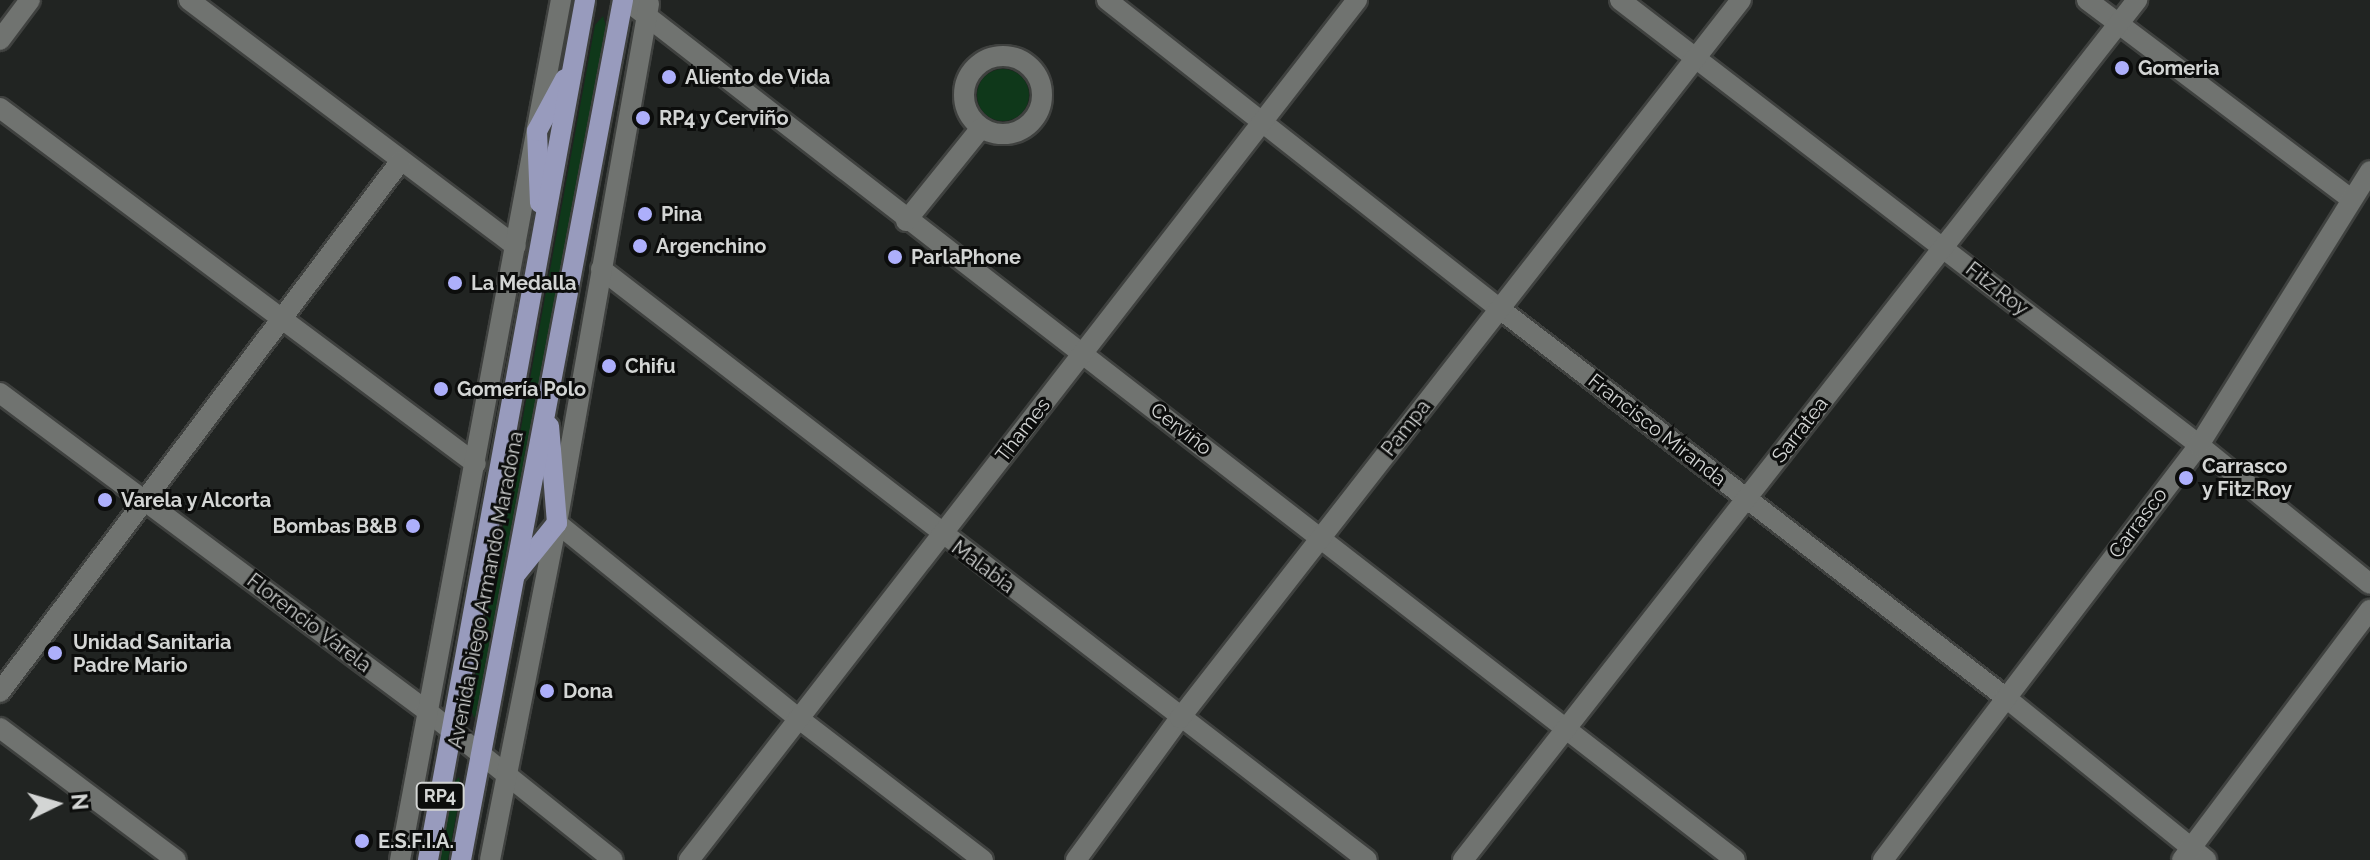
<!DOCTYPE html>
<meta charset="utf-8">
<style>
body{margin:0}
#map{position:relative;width:2370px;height:860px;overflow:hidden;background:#212422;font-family:Raleway,sans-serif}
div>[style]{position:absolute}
.green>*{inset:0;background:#0f381a}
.round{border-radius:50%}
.roads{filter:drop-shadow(2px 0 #3f413f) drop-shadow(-2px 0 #3f413f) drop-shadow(0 2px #3f413f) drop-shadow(0 -2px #3f413f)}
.minor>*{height:20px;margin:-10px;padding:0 10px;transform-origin:10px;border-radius:10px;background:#707370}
.minor>.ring{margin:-10px;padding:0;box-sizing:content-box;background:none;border:20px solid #707370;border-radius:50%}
.major>*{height:20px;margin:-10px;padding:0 10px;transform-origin:10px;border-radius:10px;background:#989bbd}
.dots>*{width:22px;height:22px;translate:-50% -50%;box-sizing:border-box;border:4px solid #0c0d0c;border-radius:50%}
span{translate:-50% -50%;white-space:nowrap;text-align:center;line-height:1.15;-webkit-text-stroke:6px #0c0d0c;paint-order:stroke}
.shield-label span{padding:2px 6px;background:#0c0d0c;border:2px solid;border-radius:6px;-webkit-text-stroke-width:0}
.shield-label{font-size:18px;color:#d3d5d4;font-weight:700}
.poi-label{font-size:20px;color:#d3d5d4;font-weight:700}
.left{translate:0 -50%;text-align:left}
.right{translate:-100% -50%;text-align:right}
.street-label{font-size:20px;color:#d3d5d4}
.north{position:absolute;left:16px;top:764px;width:80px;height:80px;-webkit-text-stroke:6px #0c0d0c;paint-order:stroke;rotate:85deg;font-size:22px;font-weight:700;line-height:32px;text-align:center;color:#d3d5d4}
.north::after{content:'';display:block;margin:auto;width:28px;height:36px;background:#d3d5d4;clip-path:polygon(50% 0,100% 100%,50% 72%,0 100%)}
</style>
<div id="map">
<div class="green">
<div style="clip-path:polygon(603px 16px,606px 26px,481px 708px,474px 718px,470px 706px,595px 25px)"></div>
<div class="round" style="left:977px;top:69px;width:52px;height:52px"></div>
<div style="clip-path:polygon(459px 777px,461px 789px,448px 860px,437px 860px,450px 787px)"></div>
</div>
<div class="roads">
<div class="minor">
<div style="left:189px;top:0;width:409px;rotate:37deg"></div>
<div style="left:626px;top:0;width:1403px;rotate:37.79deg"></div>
<div style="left:1107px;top:0;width:500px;rotate:38.2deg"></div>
<div style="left:1500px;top:309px;width:637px;rotate:37.54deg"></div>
<div style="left:2005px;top:697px;width:259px;rotate:39deg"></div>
<div style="left:1620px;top:0;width:730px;rotate:37.54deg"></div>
<div style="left:2199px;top:445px;width:220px;rotate:39.1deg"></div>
<div style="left:2087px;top:0;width:331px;rotate:37deg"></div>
<div style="left:0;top:40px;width:50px;rotate:-53.1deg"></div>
<div class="ring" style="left:964px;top:56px;width:58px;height:58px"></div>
<div style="left:0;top:108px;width:594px;rotate:36.79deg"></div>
<div style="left:906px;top:221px;width:119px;rotate:-51.1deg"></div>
<div style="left:601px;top:269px;width:967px;rotate:37.65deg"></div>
<div style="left:0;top:393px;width:532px;rotate:36.68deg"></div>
<div style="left:427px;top:711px;width:238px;rotate:38.7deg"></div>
<div style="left:557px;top:523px;width:310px;rotate:39deg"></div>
<div style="left:798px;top:718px;width:233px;rotate:37.5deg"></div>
<div style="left:0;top:692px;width:664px;rotate:-52.96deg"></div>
<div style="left:0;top:728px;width:220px;rotate:36.9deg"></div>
<div style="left:400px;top:860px;width:875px;rotate:-79.4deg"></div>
<div style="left:490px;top:860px;width:344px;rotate:-78.8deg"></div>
<div style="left:557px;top:523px;width:527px;rotate:-79.95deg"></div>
<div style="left:689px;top:860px;width:1089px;rotate:-52.16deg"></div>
<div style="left:1076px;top:860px;width:176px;rotate:-53.8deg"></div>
<div style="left:1180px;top:718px;width:911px;rotate:-52deg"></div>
<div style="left:1463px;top:860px;width:1093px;rotate:-51.91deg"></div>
<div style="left:1883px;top:860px;width:522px;rotate:-52.71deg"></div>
<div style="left:2199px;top:445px;width:323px;rotate:-58deg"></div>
<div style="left:2182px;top:860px;width:313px;rotate:-53.1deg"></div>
</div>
<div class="major">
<div style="left:540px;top:203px;width:72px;rotate:-92.4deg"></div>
<div style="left:537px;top:131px;width:59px;rotate:-61.7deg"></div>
<div style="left:515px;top:575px;width:67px;rotate:-51.1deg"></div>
<div style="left:557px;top:523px;width:97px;rotate:-94.7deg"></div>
<div style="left:428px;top:860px;width:874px;rotate:-79.65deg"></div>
<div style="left:461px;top:860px;width:875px;rotate:-79.33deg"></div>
</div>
</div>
<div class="dots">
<div style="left:2122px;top:68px;background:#adaffb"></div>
<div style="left:669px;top:77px;background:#adaffb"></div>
<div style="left:643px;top:118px;background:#adaffb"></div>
<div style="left:645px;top:214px;background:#adaffb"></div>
<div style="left:640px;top:246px;background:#adaffb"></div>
<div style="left:895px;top:257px;background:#adaffb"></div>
<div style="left:455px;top:283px;background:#adaffb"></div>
<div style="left:609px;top:366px;background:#adaffb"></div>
<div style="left:441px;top:389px;background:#adaffb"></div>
<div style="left:2186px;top:478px;background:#adaffb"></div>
<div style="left:105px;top:500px;background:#adaffb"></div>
<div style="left:413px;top:526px;background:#adaffb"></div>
<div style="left:55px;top:653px;background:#adaffb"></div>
<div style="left:547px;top:691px;background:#adaffb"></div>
<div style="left:362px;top:841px;background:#adaffb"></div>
</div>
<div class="shield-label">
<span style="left:440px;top:796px">RP4</span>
</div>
<div class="poi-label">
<span class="left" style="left:2138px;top:68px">Gomeria</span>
<span class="left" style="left:685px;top:77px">Aliento de Vida</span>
<span class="left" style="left:659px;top:118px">RP4 y Cerviño</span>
<span class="left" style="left:661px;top:214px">Pina</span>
<span class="left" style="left:656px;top:246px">Argenchino</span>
<span class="left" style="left:911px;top:257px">ParlaPhone</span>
<span class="left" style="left:471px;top:283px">La Medalla</span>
<span class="left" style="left:625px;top:366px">Chifu</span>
<span class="left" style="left:457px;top:389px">Gomería Polo</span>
<span class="left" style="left:2202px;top:478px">Carrasco<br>y Fitz Roy</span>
<span class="left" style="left:121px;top:500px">Varela y Alcorta</span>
<span class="right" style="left:397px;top:526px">Bombas B&amp;B</span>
<span class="left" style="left:73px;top:654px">Unidad Sanitaria<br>Padre Mario</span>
<span class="left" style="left:563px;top:691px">Dona</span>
<span class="left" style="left:378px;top:841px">E.S.F.I.A.</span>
</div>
<div class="street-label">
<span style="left:1997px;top:289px;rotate:38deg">Fitz Roy</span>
<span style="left:1406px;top:428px;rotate:-52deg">Pampa</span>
<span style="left:1181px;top:429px;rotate:38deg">Cerviño</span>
<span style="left:1023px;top:430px;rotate:-52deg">Thames</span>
<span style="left:1657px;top:430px;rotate:38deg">Francisco Miranda</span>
<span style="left:1800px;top:430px;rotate:-52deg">Sarratea</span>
<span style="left:2138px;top:523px;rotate:-53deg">Carrasco</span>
<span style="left:983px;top:567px;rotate:37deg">Malabia</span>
<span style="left:486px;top:590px;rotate:-79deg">Avenida Diego Armando Maradona</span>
<span style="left:309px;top:623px;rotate:37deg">Florencio Varela</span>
</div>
<div class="north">N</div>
</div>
